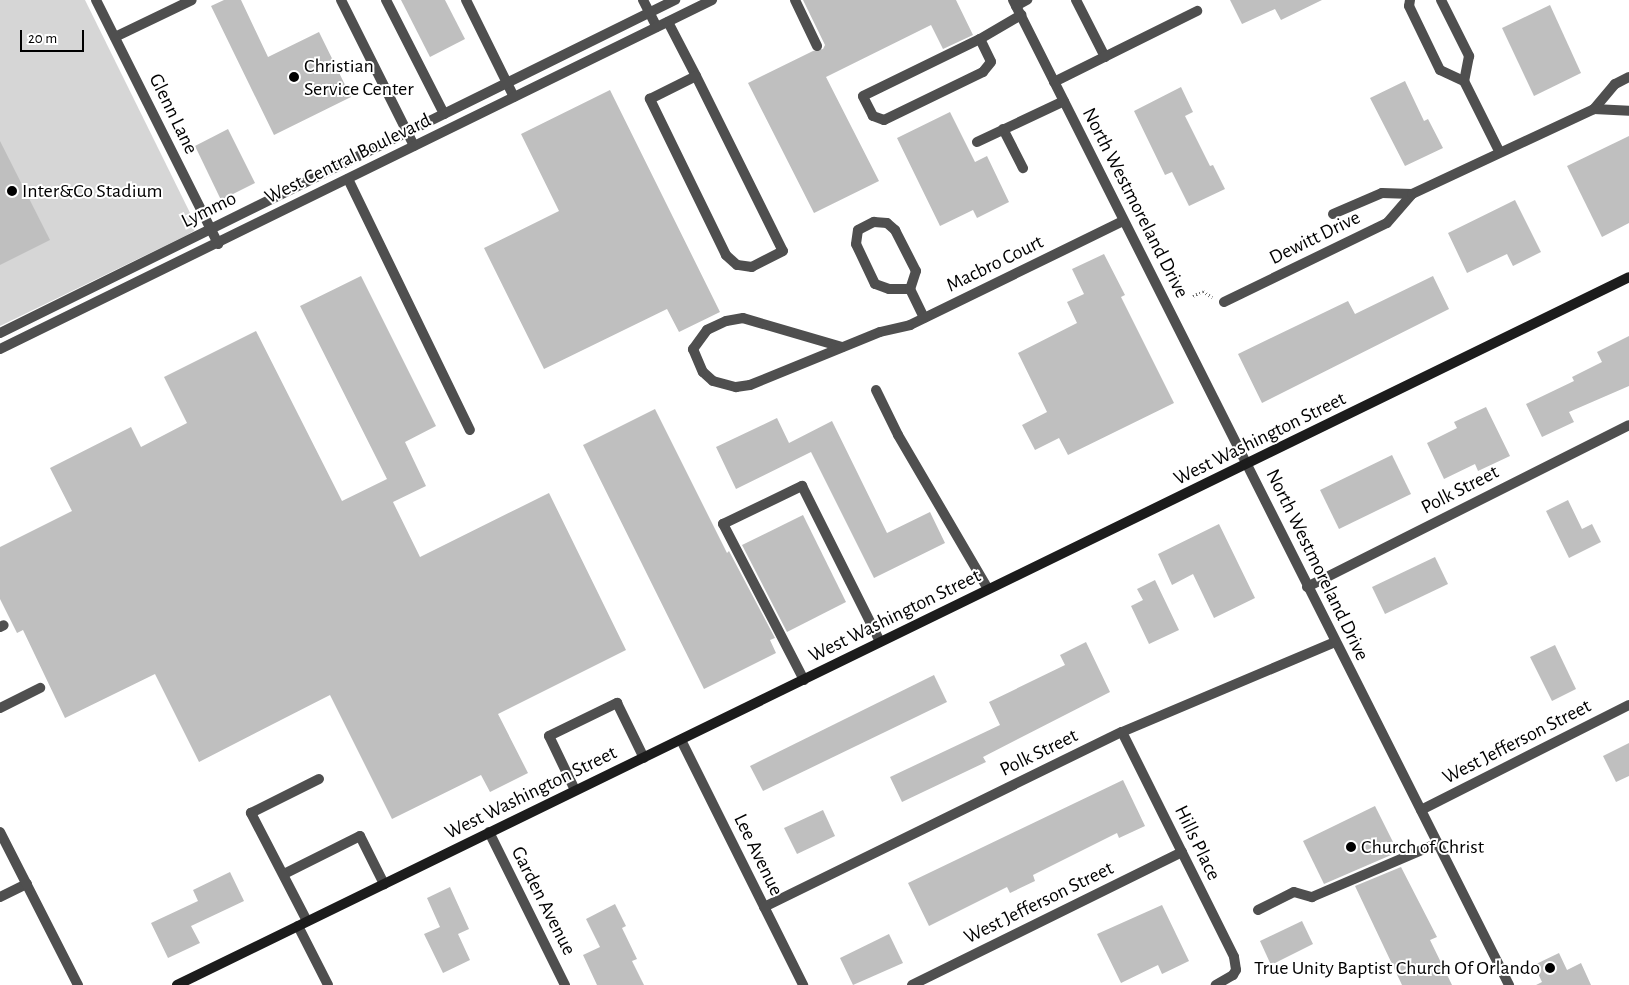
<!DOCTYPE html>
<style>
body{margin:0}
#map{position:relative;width:1629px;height:985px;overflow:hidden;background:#fff;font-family:"Alegreya Sans",sans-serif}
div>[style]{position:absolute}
.green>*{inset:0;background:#d6d6d6}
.building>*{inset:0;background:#bfbfbf}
.path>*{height:3px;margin-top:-1.5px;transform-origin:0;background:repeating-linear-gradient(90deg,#717171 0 1px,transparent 0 3.5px)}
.service>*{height:10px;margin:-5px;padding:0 5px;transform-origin:5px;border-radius:5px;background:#4f4f4f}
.minor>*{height:10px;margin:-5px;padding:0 5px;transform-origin:5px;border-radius:5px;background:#4f4f4f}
.tertiary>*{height:10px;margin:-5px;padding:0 5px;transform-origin:5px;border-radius:5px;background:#4f4f4f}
.secondary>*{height:10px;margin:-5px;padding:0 5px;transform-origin:5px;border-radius:5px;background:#1c1c1c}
.dots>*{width:14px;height:14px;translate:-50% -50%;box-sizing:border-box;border:2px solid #fff;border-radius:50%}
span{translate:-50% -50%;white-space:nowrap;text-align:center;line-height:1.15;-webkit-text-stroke:4px #fff;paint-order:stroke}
.poi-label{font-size:20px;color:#000}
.left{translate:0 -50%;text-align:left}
.right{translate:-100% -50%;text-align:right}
.street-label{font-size:20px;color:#000}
.scale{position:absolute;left:20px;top:30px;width:64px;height:22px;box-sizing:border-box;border:2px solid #000;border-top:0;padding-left:6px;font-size:15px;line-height:18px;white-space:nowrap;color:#000;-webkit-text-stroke:4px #fff;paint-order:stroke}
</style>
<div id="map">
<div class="green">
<div style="clip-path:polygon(0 0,85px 0,196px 225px,194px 231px,185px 236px,0 326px)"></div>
</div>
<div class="building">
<div style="clip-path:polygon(224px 0,241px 0,268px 57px,319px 32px,351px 97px,274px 135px,211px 6px)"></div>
<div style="clip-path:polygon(401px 0,445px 0,465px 39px,430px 57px)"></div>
<div style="clip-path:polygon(803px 0,956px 0,973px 35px,943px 49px,931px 25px,826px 77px,879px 181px,814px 213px,748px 83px,813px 51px,823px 49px,825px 45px)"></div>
<div style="clip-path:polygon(1230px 0,1322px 0,1281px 20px,1275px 9px,1242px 24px)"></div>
<div style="clip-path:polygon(1550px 5px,1581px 73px,1534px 96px,1502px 28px)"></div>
<div style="clip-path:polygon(1405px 81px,1424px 121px,1428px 119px,1443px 148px,1405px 166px,1370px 98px)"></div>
<div style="clip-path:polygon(1181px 87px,1193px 112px,1185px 116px,1210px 166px,1213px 165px,1225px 189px,1189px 206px,1172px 172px,1165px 175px,1134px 111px)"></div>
<div style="clip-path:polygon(610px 90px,720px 312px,679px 332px,667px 309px,544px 369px,484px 248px,559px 211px,521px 134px)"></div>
<div style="clip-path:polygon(950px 112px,975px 162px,987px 156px,1009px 202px,977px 218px,973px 210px,940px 226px,897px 138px)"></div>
<div style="clip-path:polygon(228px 129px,255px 183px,221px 200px,195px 146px)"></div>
<div style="clip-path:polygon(1629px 136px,1629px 223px,1602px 237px,1567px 166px)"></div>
<div style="clip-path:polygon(0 141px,50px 240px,0 265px)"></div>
<div style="clip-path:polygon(1515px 200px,1541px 252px,1513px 266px,1507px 254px,1467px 273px,1448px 233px)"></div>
<div style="clip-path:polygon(1104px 254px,1125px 295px,1121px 297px,1174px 403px,1068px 455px,1059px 438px,1035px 450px,1022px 425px,1047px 412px,1018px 353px,1077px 323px,1067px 302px,1084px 294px,1072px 269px)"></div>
<div style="clip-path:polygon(361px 276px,436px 426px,405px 442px,426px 486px,393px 502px,420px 557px,549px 493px,626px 650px,498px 714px,528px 773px,490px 792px,481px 775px,392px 819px,330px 695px,199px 762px,155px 674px,65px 718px,23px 630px,17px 633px,0 599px,0 547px,72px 511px,50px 468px,131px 427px,141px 447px,187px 423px,164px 377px,256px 331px,342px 501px,387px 479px,300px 306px)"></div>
<div style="clip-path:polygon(1433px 276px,1449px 309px,1262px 403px,1238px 354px,1348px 301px,1355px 314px)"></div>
<div style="clip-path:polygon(1629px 336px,1629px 386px,1569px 412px,1574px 422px,1542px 437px,1526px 404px,1574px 381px,1572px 377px,1602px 362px,1597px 352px)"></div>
<div style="clip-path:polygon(1486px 407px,1510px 456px,1478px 471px,1475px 464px,1444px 479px,1427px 443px,1457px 428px,1454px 422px)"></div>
<div style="clip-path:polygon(655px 409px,727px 553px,729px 551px,775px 638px,770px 640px,776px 653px,704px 689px,583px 445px)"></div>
<div style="clip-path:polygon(777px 418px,789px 443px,832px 421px,887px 533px,930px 512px,945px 543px,874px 578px,811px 452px,736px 489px,716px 447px)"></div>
<div style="clip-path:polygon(1392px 455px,1411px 494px,1339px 529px,1320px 490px)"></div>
<div style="clip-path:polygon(1568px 500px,1582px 529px,1592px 524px,1601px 542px,1569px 558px,1546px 511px)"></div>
<div style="clip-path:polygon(803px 515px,846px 602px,787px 632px,742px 545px)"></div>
<div style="clip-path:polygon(1219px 524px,1255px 598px,1214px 618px,1193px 574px,1172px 585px,1158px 554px)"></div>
<div style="clip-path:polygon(1435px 557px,1448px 584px,1385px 614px,1372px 587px)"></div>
<div style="clip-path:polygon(1155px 580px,1179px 630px,1149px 644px,1131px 606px,1143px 600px,1137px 589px)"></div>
<div style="clip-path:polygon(1086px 642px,1110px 692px,983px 757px,986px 762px,902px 802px,890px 777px,1000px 725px,989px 702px,1065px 665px,1060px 655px)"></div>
<div style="clip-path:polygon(1555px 645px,1576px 689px,1552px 701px,1530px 657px)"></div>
<div style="clip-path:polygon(934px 675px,947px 702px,763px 791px,750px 766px)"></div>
<div style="clip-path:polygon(1629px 743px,1629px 776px,1616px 782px,1603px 756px)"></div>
<div style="clip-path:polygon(1123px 780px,1145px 826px,1119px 838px,1117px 833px,1033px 875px,1035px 881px,1010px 893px,1007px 887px,929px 926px,908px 883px)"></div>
<div style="clip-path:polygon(1375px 806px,1398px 852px,1324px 884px,1303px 841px)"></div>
<div style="clip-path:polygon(823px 810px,835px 836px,797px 854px,784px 828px)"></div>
<div style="clip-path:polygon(1401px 867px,1437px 937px,1430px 940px,1452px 985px,1402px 985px,1355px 886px)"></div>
<div style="clip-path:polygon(230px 872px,244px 901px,191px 926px,200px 943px,168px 958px,151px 923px,198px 901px,193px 890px)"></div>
<div style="clip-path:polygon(450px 887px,469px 929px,458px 934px,470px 960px,443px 973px,424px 934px,440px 927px,427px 898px)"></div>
<div style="clip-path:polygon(615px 904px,626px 926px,622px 928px,637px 959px,632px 961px,644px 985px,597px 985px,583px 955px,600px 947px,586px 919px)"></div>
<div style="clip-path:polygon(1162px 905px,1189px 961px,1162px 974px,1158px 965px,1121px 983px,1097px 934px)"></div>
<div style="clip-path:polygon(1302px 921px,1313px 944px,1271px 965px,1260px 941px)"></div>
<div style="clip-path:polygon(889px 934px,903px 963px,853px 985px,840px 958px)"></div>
<div style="clip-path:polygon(1559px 953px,1567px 970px,1581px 963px,1591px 985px,1536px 985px,1542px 982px,1534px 965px)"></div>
</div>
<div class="path">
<div style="left:1193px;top:296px;width:11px;rotate:-27deg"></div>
<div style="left:1203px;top:291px;width:11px;rotate:34deg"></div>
</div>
<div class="service">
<div style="left:341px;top:0;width:163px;rotate:63.4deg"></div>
<div style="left:386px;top:0;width:128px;rotate:63deg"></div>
<div style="left:466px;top:0;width:108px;rotate:63.7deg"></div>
<div style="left:643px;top:0;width:30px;rotate:63deg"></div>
<div style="left:795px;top:0;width:51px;rotate:64.4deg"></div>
<div style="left:1076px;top:0;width:64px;rotate:63deg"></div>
<div style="left:1016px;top:6px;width:13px;rotate:-29deg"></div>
<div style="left:668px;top:22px;width:61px;rotate:62.6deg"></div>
<div style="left:696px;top:76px;width:195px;rotate:63.6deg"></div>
<div style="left:783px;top:251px;width:35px;rotate:153deg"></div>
<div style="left:752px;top:267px;width:15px;rotate:-172deg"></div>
<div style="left:737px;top:265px;width:15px;rotate:-138deg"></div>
<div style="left:726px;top:255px;width:174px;rotate:-116deg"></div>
<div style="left:650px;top:99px;width:51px;rotate:-26.6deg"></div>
<div style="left:115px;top:37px;width:85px;rotate:-25.7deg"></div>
<div style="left:980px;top:39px;width:25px;rotate:64deg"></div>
<div style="left:991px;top:62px;width:13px;rotate:129deg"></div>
<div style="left:983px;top:72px;width:110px;rotate:154.1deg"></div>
<div style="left:884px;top:120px;width:12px;rotate:-160deg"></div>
<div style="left:873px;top:116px;width:22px;rotate:-117deg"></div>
<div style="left:863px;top:96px;width:130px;rotate:-26deg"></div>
<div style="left:980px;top:39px;width:48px;rotate:-30.3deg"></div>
<div style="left:1054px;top:82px;width:160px;rotate:-26.4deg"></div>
<div style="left:1003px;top:129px;width:44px;rotate:62.9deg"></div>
<div style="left:977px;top:142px;width:96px;rotate:-25.2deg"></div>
<div style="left:348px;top:179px;width:279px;rotate:64.1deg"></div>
<div style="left:910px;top:289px;width:21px;rotate:180deg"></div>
<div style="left:889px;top:289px;width:15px;rotate:-160deg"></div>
<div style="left:875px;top:284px;width:44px;rotate:-115.4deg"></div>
<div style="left:856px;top:244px;width:14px;rotate:-82deg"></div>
<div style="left:858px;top:230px;width:18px;rotate:-27deg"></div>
<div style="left:874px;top:222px;width:13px;rotate:4deg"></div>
<div style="left:887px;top:223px;width:11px;rotate:41deg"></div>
<div style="left:895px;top:230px;width:46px;rotate:62.9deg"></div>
<div style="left:916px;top:271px;width:19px;rotate:108deg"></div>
<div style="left:910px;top:289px;width:32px;rotate:64deg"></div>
<div style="left:0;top:333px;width:753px;rotate:-26.26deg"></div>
<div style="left:842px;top:347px;width:103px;rotate:-163.7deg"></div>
<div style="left:743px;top:318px;width:17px;rotate:170deg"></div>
<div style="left:726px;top:321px;width:21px;rotate:155deg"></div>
<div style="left:707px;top:330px;width:24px;rotate:126deg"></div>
<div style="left:693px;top:349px;width:25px;rotate:67deg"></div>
<div style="left:703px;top:372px;width:13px;rotate:42deg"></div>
<div style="left:713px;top:381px;width:24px;rotate:15deg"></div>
<div style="left:736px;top:387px;width:14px;rotate:-8deg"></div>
<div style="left:750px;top:385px;width:140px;rotate:-22.2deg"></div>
<div style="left:876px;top:390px;width:50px;rotate:63.9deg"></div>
<div style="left:898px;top:435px;width:178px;rotate:59.7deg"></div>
<div style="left:0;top:627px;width:4px;rotate:-27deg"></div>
<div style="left:804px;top:680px;width:176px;rotate:-117.4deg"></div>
<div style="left:723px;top:524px;width:88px;rotate:-25.7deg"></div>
<div style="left:802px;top:486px;width:174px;rotate:63.4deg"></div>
<div style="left:0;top:708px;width:45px;rotate:-26.6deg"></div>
<div style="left:1122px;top:732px;width:251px;rotate:63.5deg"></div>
<div style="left:1234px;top:957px;width:13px;rotate:81deg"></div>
<div style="left:1236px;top:970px;width:6px;rotate:121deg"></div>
<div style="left:1233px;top:975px;width:20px;rotate:150deg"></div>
<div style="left:575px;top:790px;width:60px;rotate:-115.7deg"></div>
<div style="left:549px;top:736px;width:76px;rotate:-25.9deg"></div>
<div style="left:617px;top:703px;width:61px;rotate:63.9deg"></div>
<div style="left:284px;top:874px;width:85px;rotate:-26.6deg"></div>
<div style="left:360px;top:836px;width:54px;rotate:63.4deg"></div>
<div style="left:1258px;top:910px;width:40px;rotate:-26.6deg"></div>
<div style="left:1294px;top:892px;width:19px;rotate:16deg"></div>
<div style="left:1312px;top:897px;width:137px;rotate:-23.2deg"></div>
<div style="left:307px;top:921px;width:122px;rotate:-117.4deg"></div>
<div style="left:251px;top:813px;width:76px;rotate:-26.6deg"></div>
</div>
<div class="minor">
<div style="left:96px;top:0;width:273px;rotate:63.4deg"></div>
<div style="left:1410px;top:0;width:6px;rotate:99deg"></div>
<div style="left:1409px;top:6px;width:71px;rotate:64.2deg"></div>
<div style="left:1440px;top:70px;width:26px;rotate:25deg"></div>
<div style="left:1464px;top:81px;width:78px;rotate:63.4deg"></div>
<div style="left:1441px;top:0;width:63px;rotate:63.4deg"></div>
<div style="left:1469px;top:56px;width:25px;rotate:101deg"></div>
<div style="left:1629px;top:77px;width:16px;rotate:153deg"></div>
<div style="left:1615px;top:84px;width:33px;rotate:130deg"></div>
<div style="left:1594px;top:109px;width:35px;rotate:3deg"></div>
<div style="left:1333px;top:214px;width:53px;rotate:-23.2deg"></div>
<div style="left:1382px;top:193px;width:30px;rotate:2deg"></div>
<div style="left:1224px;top:302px;width:181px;rotate:-25.9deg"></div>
<div style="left:1387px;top:223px;width:38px;rotate:-49deg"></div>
<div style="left:1412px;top:194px;width:201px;rotate:-25deg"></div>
<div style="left:880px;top:332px;width:31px;rotate:-13deg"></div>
<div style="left:910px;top:325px;width:237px;rotate:-26deg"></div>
<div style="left:1307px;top:587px;width:360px;rotate:-26.7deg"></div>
<div style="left:681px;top:740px;width:274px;rotate:63.5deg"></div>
<div style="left:1421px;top:810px;width:233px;rotate:-26.8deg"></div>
<div style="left:489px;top:832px;width:171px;rotate:63.6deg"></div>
<div style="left:0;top:897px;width:30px;rotate:-26deg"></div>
<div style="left:764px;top:907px;width:398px;rotate:-26.1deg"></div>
<div style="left:1122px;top:732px;width:231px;rotate:-22.9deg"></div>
<div style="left:298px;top:926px;width:66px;rotate:63deg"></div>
<div style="left:912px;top:985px;width:301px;rotate:-26.2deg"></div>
</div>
<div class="tertiary">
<div style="left:1013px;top:0;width:1103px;rotate:63.27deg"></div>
<div style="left:0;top:349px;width:793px;rotate:-26.11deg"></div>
<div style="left:0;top:832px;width:172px;rotate:63deg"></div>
</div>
<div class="secondary">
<div style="left:177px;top:985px;width:1615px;rotate:-25.99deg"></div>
</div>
<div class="dots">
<div style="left:294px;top:77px;background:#000"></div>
<div style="left:12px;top:191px;background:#000"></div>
<div style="left:1351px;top:847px;background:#000"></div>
<div style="left:1550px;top:968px;background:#000"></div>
</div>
<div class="poi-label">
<span class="left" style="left:304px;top:78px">Christian<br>Service Center</span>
<span class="left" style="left:22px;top:191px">Inter&amp;Co Stadium</span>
<span class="left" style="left:1361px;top:847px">Church of Christ</span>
<span class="right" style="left:1540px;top:968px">True Unity Baptist Church Of Orlando</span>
</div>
<div class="street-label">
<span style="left:173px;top:114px;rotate:64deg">Glenn Lane</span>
<span style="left:348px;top:159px;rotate:-26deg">West Central Boulevard</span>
<span style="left:1135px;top:203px;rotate:63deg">North Westmoreland Drive</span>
<span style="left:209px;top:210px;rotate:-26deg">Lymmo</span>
<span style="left:1315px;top:238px;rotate:-26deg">Dewitt Drive</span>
<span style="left:995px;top:264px;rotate:-26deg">Macbro Court</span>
<span style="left:1260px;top:439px;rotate:-26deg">West Washington Street</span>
<span style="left:1460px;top:490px;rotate:-27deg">Polk Street</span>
<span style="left:1317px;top:565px;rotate:64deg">North Westmoreland Drive</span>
<span style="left:895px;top:616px;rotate:-26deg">West Washington Street</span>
<span style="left:1517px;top:742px;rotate:-27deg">West Jefferson Street</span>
<span style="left:1039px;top:753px;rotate:-26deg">Polk Street</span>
<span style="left:531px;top:793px;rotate:-26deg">West Washington Street</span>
<span style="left:1197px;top:843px;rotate:64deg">Hills Place</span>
<span style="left:758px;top:855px;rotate:64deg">Lee Avenue</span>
<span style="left:543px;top:901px;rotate:63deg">Garden Avenue</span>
<span style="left:1039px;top:903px;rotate:-26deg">West Jefferson Street</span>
</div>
<div class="scale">20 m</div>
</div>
